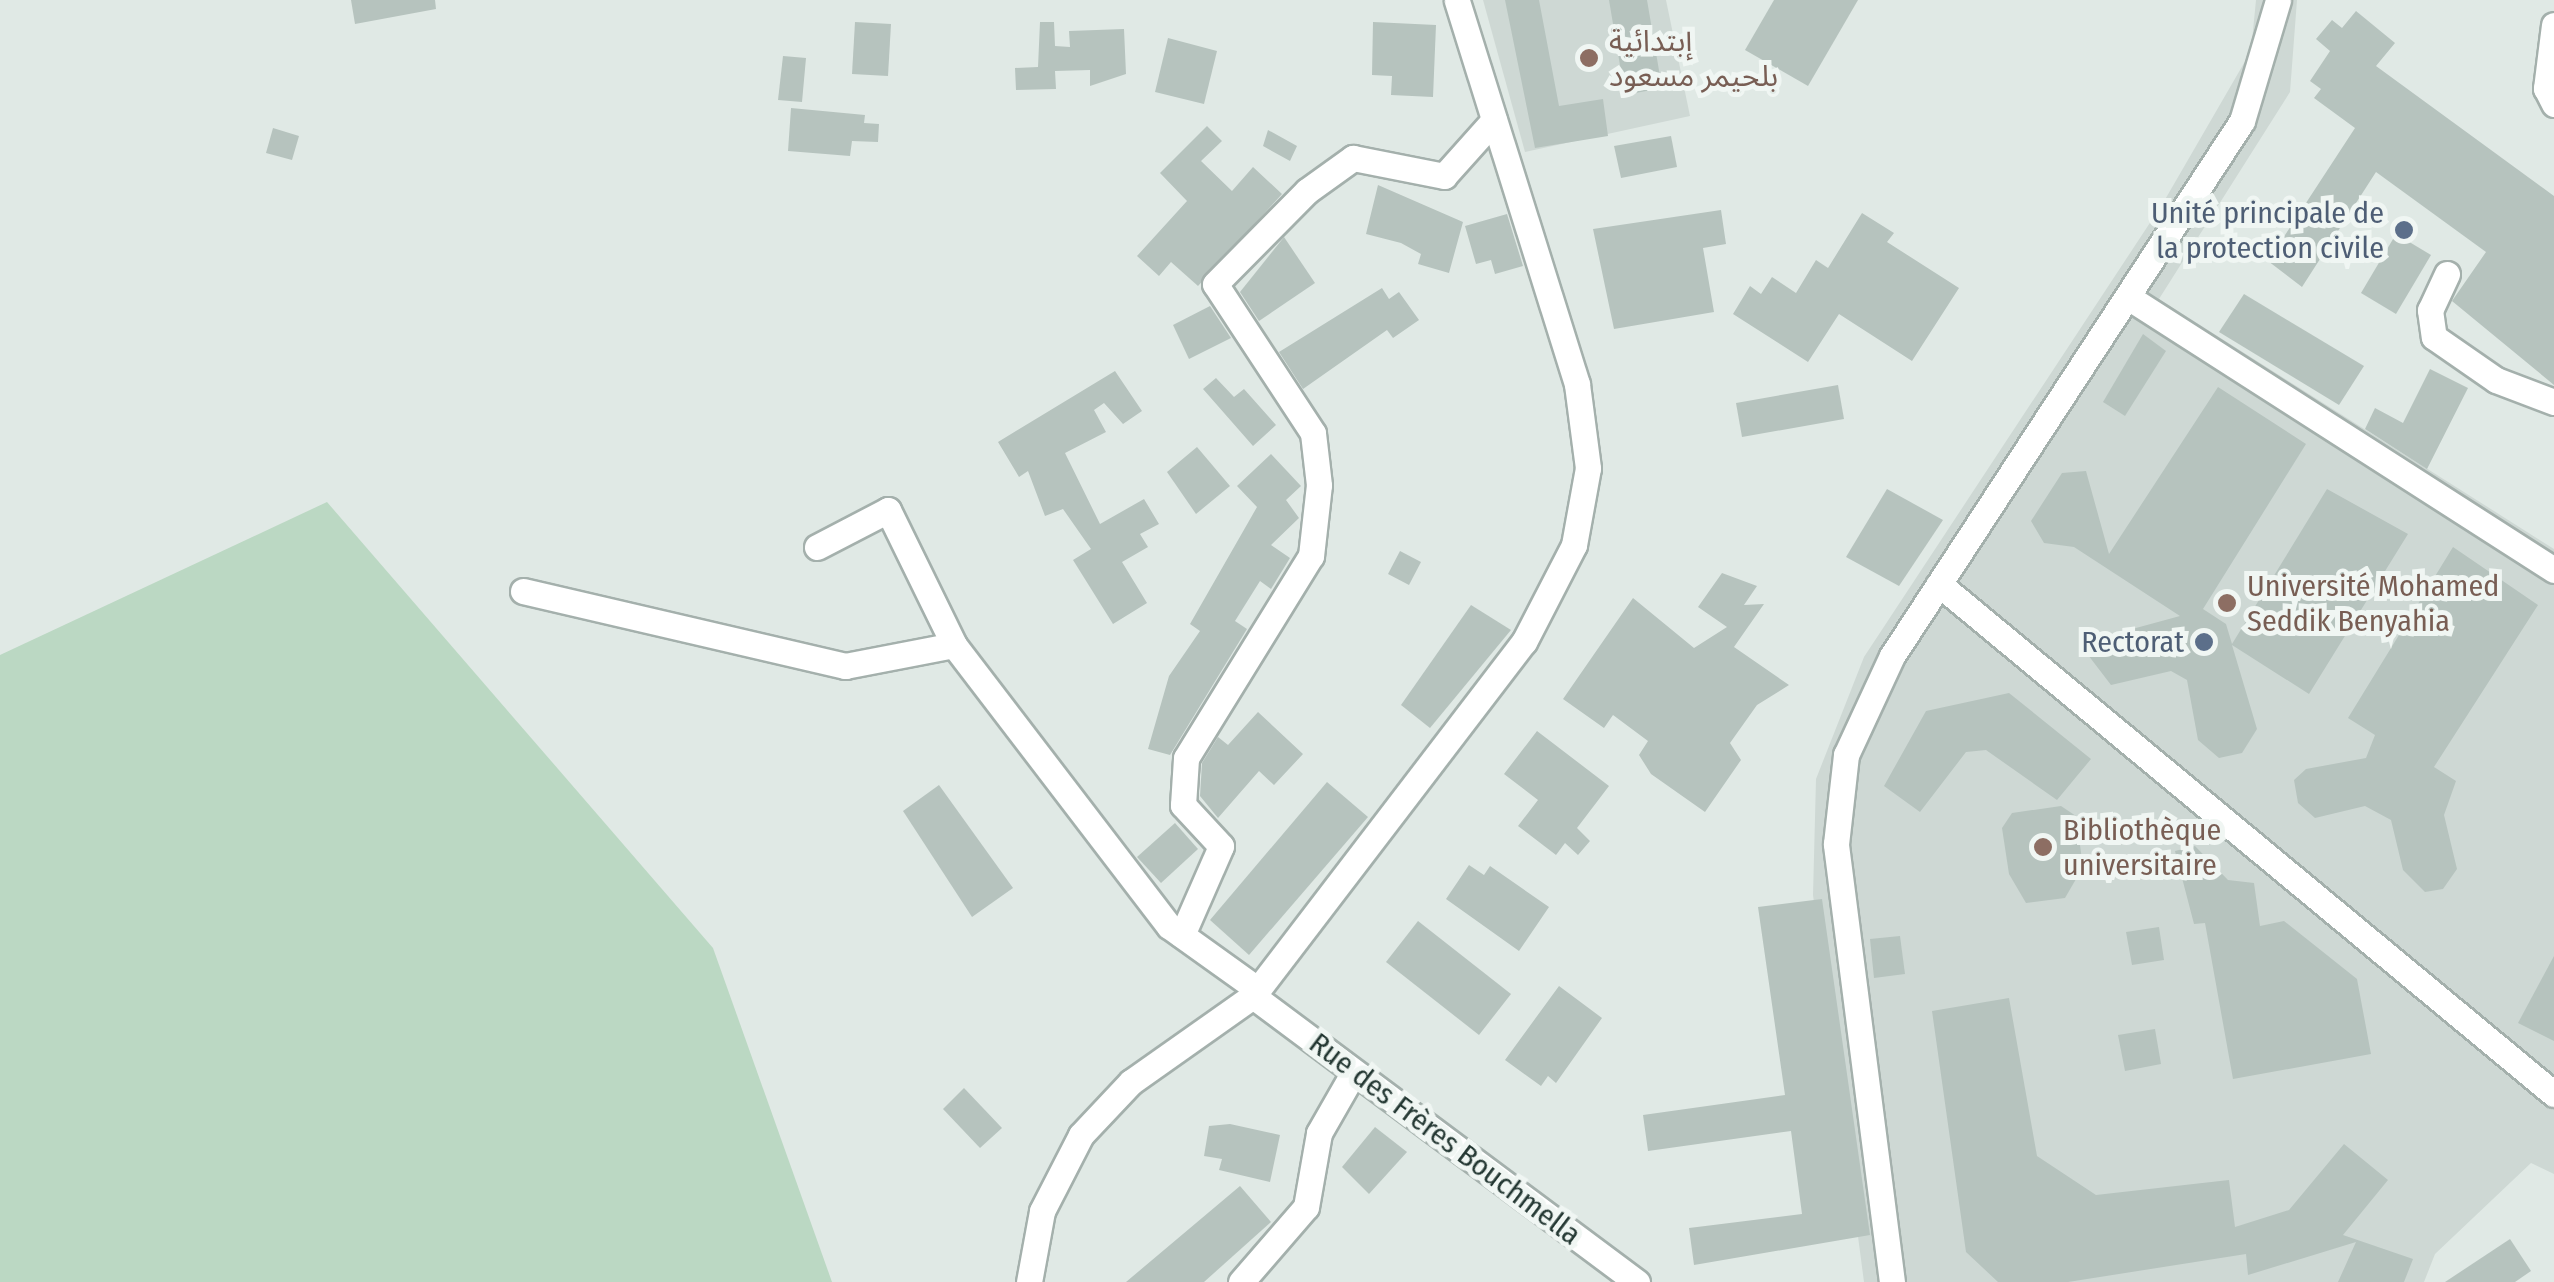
<!DOCTYPE html>
<meta charset="utf-8">
<style>
body{margin:0}
#map{position:relative;width:2554px;height:1282px;overflow:hidden;background:#e0e9e5;font-family:"Fira Sans Condensed","Noto Sans Arabic",sans-serif}
div>[style]{position:absolute}
.built>*{inset:0;background:#ced8d4}
.green>*{inset:0;background:#bbd8c3}
.building>*{inset:0;background:#b6c3be}
.roads{filter:drop-shadow(2px 0 #a4b0ac) drop-shadow(-2px 0 #a4b0ac) drop-shadow(0 2px #a4b0ac) drop-shadow(0 -2px #a4b0ac)}
.minor>*{height:25px;margin:-12.5px;padding:0 12.5px;transform-origin:12.5px;border-radius:12.5px;background:#fff}
.dots>*{width:28px;height:28px;translate:-50% -50%;box-sizing:border-box;border:5px solid #f0f6f3;border-radius:50%}
span{translate:-50% -50%;white-space:nowrap;text-align:center;line-height:1.15;-webkit-text-stroke:10px #f0f6f3;paint-order:stroke}
.education-label{font-size:30px;color:#785e54}
.left{translate:0 -50%;text-align:left}
.service-label{font-size:30px;color:#4e5e75}
.right{translate:-100% -50%;text-align:right}
.street-label{font-size:30px;color:#233732}
</style>
<div id="map">
<div class="built">
<div style="clip-path:polygon(1483px 0,1666px 0,1690px 116px,1525px 152px)"></div>
<div style="clip-path:polygon(2256px 0,2297px 0,2290px 92px,2159px 299px,2554px 549px,2554px 1174px,2531px 1163px,2435px 1254px,2424px 1282px,1864px 1282px,1813px 895px,1816px 779px,1864px 657px,2163px 203px,2251px 51px)"></div>
</div>
<div class="green">
<div style="clip-path:polygon(327px 502px,713px 948px,832px 1282px,0 1282px,0 655px)"></div>
</div>
<div class="building">
<div style="clip-path:polygon(351px 0,435px 0,436px 9px,355px 24px)"></div>
<div style="clip-path:polygon(1505px 0,1539px 0,1559px 106px,1603px 99px,1608px 136px,1535px 148px)"></div>
<div style="clip-path:polygon(1609px 0,1647px 0,1662px 88px,1625px 95px)"></div>
<div style="clip-path:polygon(1774px 0,1858px 0,1808px 86px,1745px 50px)"></div>
<div style="clip-path:polygon(2356px 11px,2395px 43px,2376px 66px,2554px 196px,2554px 385px,2452px 301px,2486px 252px,2376px 172px,2302px 287px,2268px 261px,2355px 128px,2314px 98px,2321px 89px,2310px 81px,2330px 51px,2316px 39px,2332px 20px,2342px 28px)"></div>
<div style="clip-path:polygon(855px 22px,891px 24px,888px 76px,852px 74px)"></div>
<div style="clip-path:polygon(1040px 22px,1054px 22px,1055px 46px,1070px 47px,1069px 31px,1124px 29px,1126px 74px,1090px 86px,1090px 70px,1055px 71px,1056px 89px,1016px 90px,1015px 68px,1038px 67px)"></div>
<div style="clip-path:polygon(1373px 22px,1436px 25px,1433px 97px,1391px 95px,1392px 76px,1372px 75px)"></div>
<div style="clip-path:polygon(1168px 38px,1217px 51px,1204px 104px,1155px 92px)"></div>
<div style="clip-path:polygon(783px 56px,806px 58px,802px 102px,778px 100px)"></div>
<div style="clip-path:polygon(791px 108px,865px 115px,864px 123px,879px 124px,878px 142px,852px 141px,850px 156px,788px 151px)"></div>
<div style="clip-path:polygon(1207px 126px,1222px 141px,1201px 161px,1232px 191px,1253px 167px,1282px 194px,1198px 286px,1171px 262px,1159px 276px,1137px 256px,1187px 201px,1160px 173px)"></div>
<div style="clip-path:polygon(273px 128px,299px 136px,292px 160px,266px 153px)"></div>
<div style="clip-path:polygon(1268px 130px,1297px 146px,1290px 161px,1263px 146px)"></div>
<div style="clip-path:polygon(1671px 136px,1677px 167px,1621px 178px,1614px 146px)"></div>
<div style="clip-path:polygon(1378px 185px,1463px 222px,1449px 273px,1418px 264px,1421px 254px,1401px 243px,1366px 234px)"></div>
<div style="clip-path:polygon(1721px 210px,1726px 244px,1703px 248px,1714px 312px,1614px 329px,1593px 229px)"></div>
<div style="clip-path:polygon(1862px 213px,1894px 233px,1887px 242px,1959px 288px,1912px 361px,1839px 314px,1808px 362px,1733px 314px,1750px 286px,1761px 294px,1772px 277px,1796px 293px,1816px 260px,1828px 268px)"></div>
<div style="clip-path:polygon(1507px 214px,1523px 266px,1495px 274px,1491px 260px,1476px 264px,1465px 226px)"></div>
<div style="clip-path:polygon(2396px 234px,2431px 255px,2396px 314px,2361px 293px)"></div>
<div style="clip-path:polygon(1284px 237px,1315px 283px,1259px 321px,1240px 292px)"></div>
<div style="clip-path:polygon(1382px 288px,1389px 299px,1399px 292px,1419px 320px,1393px 338px,1387px 330px,1303px 389px,1279px 352px)"></div>
<div style="clip-path:polygon(2244px 294px,2364px 366px,2339px 405px,2219px 332px)"></div>
<div style="clip-path:polygon(1210px 306px,1231px 338px,1189px 359px,1173px 325px)"></div>
<div style="clip-path:polygon(2143px 334px,2166px 351px,2125px 416px,2103px 402px)"></div>
<div style="clip-path:polygon(2430px 369px,2468px 388px,2427px 469px,2365px 429px,2375px 408px,2403px 423px)"></div>
<div style="clip-path:polygon(1115px 371px,1142px 411px,1123px 424px,1104px 403px,1094px 410px,1106px 432px,1065px 453px,1100px 524px,1144px 499px,1159px 524px,1140px 534px,1148px 547px,1122px 562px,1147px 603px,1113px 624px,1073px 560px,1091px 549px,1063px 509px,1045px 516px,1028px 471px,1019px 477px,998px 442px)"></div>
<div style="clip-path:polygon(1216px 378px,1234px 397px,1244px 389px,1276px 425px,1253px 446px,1203px 389px)"></div>
<div style="clip-path:polygon(1838px 385px,1844px 419px,1742px 437px,1736px 403px)"></div>
<div style="clip-path:polygon(2218px 387px,2306px 444px,2203px 609px,2226px 624px,2232px 644px,2327px 489px,2408px 534px,2309px 694px,2232px 645px,2257px 729px,2242px 753px,2219px 758px,2198px 740px,2187px 680px,2171px 671px,2111px 685px,2085px 651px,2103px 637px,2180px 616px,2074px 547px,2044px 543px,2031px 521px,2062px 473px,2086px 471px,2109px 554px)"></div>
<div style="clip-path:polygon(1197px 447px,1230px 486px,1196px 514px,1167px 472px)"></div>
<div style="clip-path:polygon(1271px 454px,1301px 486px,1286px 500px,1299px 518px,1271px 545px,1290px 558px,1271px 589px,1260px 581px,1235px 621px,1247px 629px,1170px 755px,1148px 749px,1169px 676px,1200px 631px,1190px 624px,1257px 507px,1237px 486px)"></div>
<div style="clip-path:polygon(1887px 489px,1943px 520px,1899px 586px,1846px 557px)"></div>
<div style="clip-path:polygon(2453px 547px,2538px 605px,2434px 767px,2456px 781px,2444px 815px,2457px 869px,2443px 889px,2425px 892px,2403px 870px,2391px 820px,2365px 806px,2315px 818px,2298px 803px,2294px 780px,2306px 769px,2366px 758px,2375px 735px,2348px 718px)"></div>
<div style="clip-path:polygon(1400px 551px,1421px 562px,1409px 585px,1388px 574px)"></div>
<div style="clip-path:polygon(1722px 573px,1757px 586px,1744px 605px,1764px 604px,1734px 647px,1789px 685px,1757px 705px,1730px 743px,1741px 760px,1705px 812px,1651px 774px,1639px 755px,1648px 741px,1613px 715px,1604px 728px,1563px 699px,1633px 598px,1694px 648px,1727px 627px,1698px 607px)"></div>
<div style="clip-path:polygon(1471px 605px,1511px 630px,1430px 728px,1401px 705px)"></div>
<div style="clip-path:polygon(2009px 693px,2091px 759px,2057px 800px,1986px 750px,1966px 752px,1920px 812px,1884px 786px,1926px 711px)"></div>
<div style="clip-path:polygon(1258px 712px,1303px 754px,1274px 785px,1259px 771px,1218px 818px,1200px 796px,1202px 763px,1218px 737px,1228px 745px)"></div>
<div style="clip-path:polygon(1537px 731px,1609px 786px,1577px 828px,1590px 841px,1578px 855px,1565px 843px,1556px 855px,1518px 826px,1538px 800px,1504px 774px)"></div>
<div style="clip-path:polygon(1327px 782px,1368px 817px,1249px 955px,1210px 920px)"></div>
<div style="clip-path:polygon(939px 785px,1013px 888px,972px 917px,903px 811px)"></div>
<div style="clip-path:polygon(2061px 806px,2076px 816px,2083px 867px,2065px 898px,2026px 903px,2009px 874px,2002px 828px,2012px 813px)"></div>
<div style="clip-path:polygon(1175px 823px,1198px 849px,1161px 883px,1137px 857px)"></div>
<div style="clip-path:polygon(2195px 846px,2228px 880px,2254px 883px,2260px 926px,2284px 921px,2357px 979px,2371px 1054px,2233px 1079px,2205px 923px,2194px 924px,2175px 851px)"></div>
<div style="clip-path:polygon(1469px 865px,1484px 875px,1490px 866px,1549px 907px,1519px 951px,1446px 899px)"></div>
<div style="clip-path:polygon(1822px 899px,1870px 1235px,1694px 1265px,1689px 1228px,1802px 1214px,1791px 1131px,1648px 1151px,1643px 1115px,1785px 1095px,1758px 907px)"></div>
<div style="clip-path:polygon(1418px 921px,1511px 994px,1479px 1035px,1386px 962px)"></div>
<div style="clip-path:polygon(2159px 927px,2164px 960px,2132px 965px,2126px 932px)"></div>
<div style="clip-path:polygon(1900px 936px,1905px 974px,1874px 978px,1870px 939px)"></div>
<div style="clip-path:polygon(2554px 956px,2554px 1041px,2518px 1023px)"></div>
<div style="clip-path:polygon(1559px 986px,1602px 1018px,1556px 1083px,1548px 1076px,1541px 1086px,1505px 1060px)"></div>
<div style="clip-path:polygon(2009px 998px,2037px 1156px,2096px 1195px,2229px 1180px,2235px 1227px,2289px 1210px,2344px 1144px,2388px 1180px,2343px 1235px,2413px 1259px,2404px 1282px,2338px 1282px,2356px 1242px,2248px 1275px,2246px 1254px,2068px 1282px,1998px 1282px,1966px 1252px,1932px 1011px)"></div>
<div style="clip-path:polygon(2155px 1029px,2161px 1064px,2125px 1071px,2118px 1035px)"></div>
<div style="clip-path:polygon(964px 1088px,1002px 1128px,980px 1148px,943px 1109px)"></div>
<div style="clip-path:polygon(1230px 1124px,1280px 1135px,1270px 1182px,1219px 1170px,1222px 1159px,1204px 1156px,1209px 1126px)"></div>
<div style="clip-path:polygon(1375px 1127px,1407px 1152px,1369px 1194px,1342px 1167px)"></div>
<div style="clip-path:polygon(1240px 1186px,1271px 1222px,1204px 1282px,1126px 1282px)"></div>
<div style="clip-path:polygon(2510px 1239px,2531px 1271px,2515px 1282px,2445px 1282px)"></div>
</div>
<div class="roads">
<div class="minor">
<div style="left:2554px;top:25px;width:64px;rotate:97.2deg"></div>
<div style="left:2546px;top:88px;width:18px;rotate:63deg"></div>
<div style="left:2447px;top:274px;width:40px;rotate:115deg"></div>
<div style="left:2430px;top:310px;width:27px;rotate:82deg"></div>
<div style="left:2434px;top:337px;width:75px;rotate:34.7deg"></div>
<div style="left:2496px;top:380px;width:62px;rotate:20.8deg"></div>
<div style="left:2128px;top:297px;width:506px;rotate:32.65deg"></div>
<div style="left:817px;top:547px;width:80px;rotate:-27.5deg"></div>
<div style="left:888px;top:510px;width:150px;rotate:63.9deg"></div>
<div style="left:954px;top:645px;width:354px;rotate:52.6deg"></div>
<div style="left:1169px;top:926px;width:108px;rotate:35.6deg"></div>
<div style="left:1939px;top:584px;width:799px;rotate:39.67deg"></div>
<div style="left:523px;top:591px;width:331px;rotate:13.1deg"></div>
<div style="left:845px;top:666px;width:111px;rotate:-10.9deg"></div>
<div style="left:1182px;top:935px;width:97px;rotate:-66.3deg"></div>
<div style="left:1221px;top:846px;width:56px;rotate:-132.8deg"></div>
<div style="left:1183px;top:805px;width:47px;rotate:-86.3deg"></div>
<div style="left:1186px;top:758px;width:238px;rotate:-58.3deg"></div>
<div style="left:1311px;top:556px;width:71px;rotate:-83.6deg"></div>
<div style="left:1319px;top:485px;width:52px;rotate:-96.6deg"></div>
<div style="left:1313px;top:433px;width:178px;rotate:-123.3deg"></div>
<div style="left:1215px;top:284px;width:131px;rotate:-45.3deg"></div>
<div style="left:1307px;top:191px;width:57px;rotate:-35.7deg"></div>
<div style="left:1353px;top:158px;width:93px;rotate:11.2deg"></div>
<div style="left:1444px;top:176px;width:75px;rotate:-48.2deg"></div>
<div style="left:1253px;top:996px;width:479px;rotate:36.7deg"></div>
<div style="left:1029px;top:1282px;width:72px;rotate:-79.6deg"></div>
<div style="left:1042px;top:1211px;width:85px;rotate:-62.8deg"></div>
<div style="left:1081px;top:1135px;width:73px;rotate:-46.7deg"></div>
<div style="left:1131px;top:1082px;width:149px;rotate:-35.2deg"></div>
<div style="left:1253px;top:996px;width:446px;rotate:-52.6deg"></div>
<div style="left:1524px;top:642px;width:109px;rotate:-62.7deg"></div>
<div style="left:1574px;top:545px;width:78px;rotate:-79.7deg"></div>
<div style="left:1588px;top:468px;width:85px;rotate:-97.5deg"></div>
<div style="left:1577px;top:384px;width:402px;rotate:-107.4deg"></div>
<div style="left:1241px;top:1282px;width:99px;rotate:-49.1deg"></div>
<div style="left:1306px;top:1207px;width:75px;rotate:-80deg"></div>
<div style="left:1319px;top:1133px;width:70px;rotate:-60.2deg"></div>
<div style="left:1892px;top:1282px;width:442px;rotate:-97.3deg"></div>
<div style="left:1836px;top:844px;width:90px;rotate:-83.6deg"></div>
<div style="left:1846px;top:755px;width:109px;rotate:-65.1deg"></div>
<div style="left:1892px;top:656px;width:639px;rotate:-56.81deg"></div>
<div style="left:2242px;top:121px;width:126px;rotate:-73.4deg"></div>
</div>
</div>
<div class="dots">
<div style="left:1589px;top:58px;background:#8d6e63"></div>
<div style="left:2404px;top:230px;background:#5c6f8a"></div>
<div style="left:2227px;top:603px;background:#8d6e63"></div>
<div style="left:2204px;top:642px;background:#5c6f8a"></div>
<div style="left:2043px;top:847px;background:#8d6e63"></div>
</div>
<div class="education-label">
<span class="left" style="left:1609px;top:58px">إبتدائية<br>بلحيمر مسعود</span>
<span class="left" style="left:2247px;top:603px">Université Mohamed<br>Seddik Benyahia</span>
<span class="left" style="left:2063px;top:847px">Bibliothèque<br>universitaire</span>
</div>
<div class="service-label">
<span class="right" style="left:2384px;top:230px">Unité principale de<br>la protection civile</span>
<span class="right" style="left:2184px;top:642px">Rectorat</span>
</div>
<div class="street-label">
<span style="left:1445px;top:1139px;rotate:37deg">Rue des Frères Bouchmella</span>
</div>
</div>
